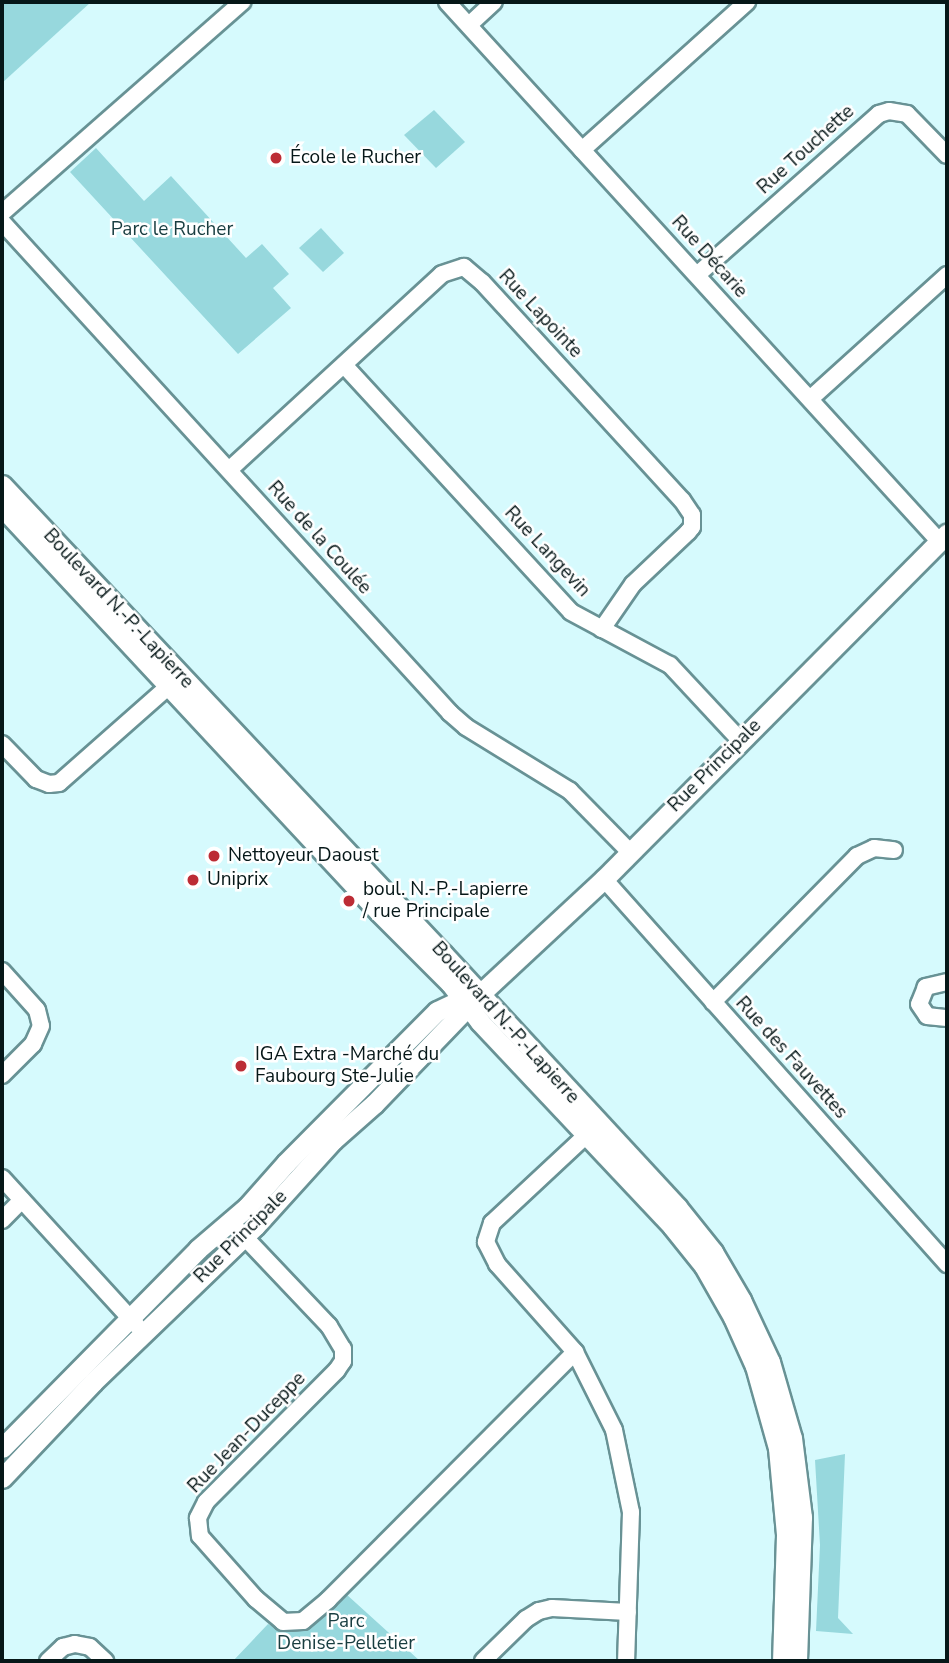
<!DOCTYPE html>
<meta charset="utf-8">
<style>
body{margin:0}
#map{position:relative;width:949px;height:1663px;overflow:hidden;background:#d6fafd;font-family:"Nunito Sans",sans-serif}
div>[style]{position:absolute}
.green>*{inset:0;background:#97d8dd}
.roads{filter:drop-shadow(2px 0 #689295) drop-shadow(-2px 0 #689295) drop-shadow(0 2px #689295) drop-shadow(0 -2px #689295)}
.minor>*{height:16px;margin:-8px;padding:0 8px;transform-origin:8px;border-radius:8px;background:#fff}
.tertiary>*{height:19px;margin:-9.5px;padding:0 9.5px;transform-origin:9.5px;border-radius:9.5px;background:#fff}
.dots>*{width:19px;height:19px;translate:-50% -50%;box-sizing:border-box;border:4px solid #fff;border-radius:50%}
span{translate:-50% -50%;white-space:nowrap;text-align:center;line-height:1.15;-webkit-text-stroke:5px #fff;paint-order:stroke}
.street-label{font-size:19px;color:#061718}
.poi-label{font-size:19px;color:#061718}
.left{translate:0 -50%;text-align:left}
.park-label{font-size:19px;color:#183d40}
.frame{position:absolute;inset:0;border:4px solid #061718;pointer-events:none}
</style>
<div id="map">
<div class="green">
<div style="clip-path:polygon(2px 2px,91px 2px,2px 83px)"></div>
<div style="clip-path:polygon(434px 110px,465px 142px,436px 168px,404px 135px)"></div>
<div style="clip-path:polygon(96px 148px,144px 201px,171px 176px,246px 258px,262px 244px,289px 274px,273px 288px,291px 308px,238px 354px,70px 172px)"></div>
<div style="clip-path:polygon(321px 228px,344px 253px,323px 272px,299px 248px)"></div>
<div style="clip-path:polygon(845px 1454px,838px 1618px,853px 1634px,816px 1631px,820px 1545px,815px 1460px)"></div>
<div style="clip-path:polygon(346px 1594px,420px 1661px,233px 1661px,268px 1624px,285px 1632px,309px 1629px)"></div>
</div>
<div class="roads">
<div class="minor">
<div style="left:447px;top:2px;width:730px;rotate:47.61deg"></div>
<div style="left:469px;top:25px;width:34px;rotate:-43deg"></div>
<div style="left:582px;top:150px;width:222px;rotate:-41.9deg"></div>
<div style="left:2px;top:213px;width:320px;rotate:-41.3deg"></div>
<div style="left:2px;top:222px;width:665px;rotate:47.62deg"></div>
<div style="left:450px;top:713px;width:21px;rotate:41deg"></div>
<div style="left:466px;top:727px;width:122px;rotate:31.6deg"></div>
<div style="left:570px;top:791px;width:86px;rotate:45.5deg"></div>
<div style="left:697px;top:275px;width:243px;rotate:-41.5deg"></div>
<div style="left:879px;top:114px;width:10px;rotate:-17deg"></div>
<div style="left:889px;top:111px;width:18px;rotate:9deg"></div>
<div style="left:907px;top:114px;width:57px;rotate:45.7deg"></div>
<div style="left:344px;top:365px;width:335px;rotate:47.4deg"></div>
<div style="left:571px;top:612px;width:112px;rotate:28.2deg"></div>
<div style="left:670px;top:665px;width:103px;rotate:47deg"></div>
<div style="left:810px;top:399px;width:185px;rotate:-42.1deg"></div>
<div style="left:229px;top:470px;width:289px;rotate:-42.6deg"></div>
<div style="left:442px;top:274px;width:23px;rotate:-18deg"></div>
<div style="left:464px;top:267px;width:23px;rotate:40deg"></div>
<div style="left:482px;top:282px;width:296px;rotate:47.5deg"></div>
<div style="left:682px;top:500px;width:18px;rotate:56deg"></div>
<div style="left:692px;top:515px;width:12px;rotate:90deg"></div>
<div style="left:692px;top:527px;width:6px;rotate:129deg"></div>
<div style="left:688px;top:532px;width:76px;rotate:136.6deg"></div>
<div style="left:633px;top:584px;width:55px;rotate:124.6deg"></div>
<div style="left:2px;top:744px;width:49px;rotate:45.8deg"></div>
<div style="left:36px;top:779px;width:14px;rotate:21deg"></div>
<div style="left:49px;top:784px;width:10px;rotate:-6deg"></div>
<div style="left:59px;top:783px;width:159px;rotate:-41.4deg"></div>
<div style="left:604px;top:879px;width:516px;rotate:48.3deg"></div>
<div style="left:2px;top:971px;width:52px;rotate:48.1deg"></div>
<div style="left:37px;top:1010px;width:16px;rotate:76deg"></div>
<div style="left:41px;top:1026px;width:20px;rotate:114deg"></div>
<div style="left:33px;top:1044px;width:44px;rotate:135deg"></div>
<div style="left:947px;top:982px;width:22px;rotate:167deg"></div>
<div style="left:926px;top:987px;width:18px;rotate:112deg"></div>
<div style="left:919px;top:1004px;width:14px;rotate:56deg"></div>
<div style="left:927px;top:1016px;width:20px;rotate:6deg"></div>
<div style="left:713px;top:1002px;width:205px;rotate:-45.4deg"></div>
<div style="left:857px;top:856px;width:19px;rotate:-25deg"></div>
<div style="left:874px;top:848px;width:20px;rotate:6deg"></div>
<div style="left:595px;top:1127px;width:141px;rotate:137deg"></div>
<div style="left:492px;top:1223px;width:20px;rotate:108deg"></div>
<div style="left:486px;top:1242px;width:25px;rotate:63deg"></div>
<div style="left:497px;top:1264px;width:118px;rotate:48.4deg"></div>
<div style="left:575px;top:1352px;width:87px;rotate:63.4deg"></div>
<div style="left:614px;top:1430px;width:84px;rotate:78.3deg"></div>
<div style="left:631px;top:1512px;width:149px;rotate:91.9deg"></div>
<div style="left:2px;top:1178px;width:200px;rotate:47.6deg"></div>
<div style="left:2px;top:1220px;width:28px;rotate:-45deg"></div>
<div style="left:237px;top:1229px;width:134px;rotate:46.5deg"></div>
<div style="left:329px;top:1326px;width:27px;rotate:59deg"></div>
<div style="left:343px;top:1349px;width:12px;rotate:90deg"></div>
<div style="left:343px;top:1361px;width:11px;rotate:124deg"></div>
<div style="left:337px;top:1370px;width:186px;rotate:134.8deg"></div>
<div style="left:206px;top:1502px;width:18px;rotate:117deg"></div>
<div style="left:198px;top:1518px;width:18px;rotate:84deg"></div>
<div style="left:200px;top:1536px;width:84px;rotate:48.4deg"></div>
<div style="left:256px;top:1599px;width:35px;rotate:40deg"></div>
<div style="left:283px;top:1622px;width:20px;rotate:-3deg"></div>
<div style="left:303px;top:1621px;width:33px;rotate:-40deg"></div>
<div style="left:328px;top:1600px;width:350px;rotate:-45.1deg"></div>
<div style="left:48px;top:1661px;width:21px;rotate:-43deg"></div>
<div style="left:63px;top:1647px;width:12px;rotate:-14deg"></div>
<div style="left:75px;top:1644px;width:15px;rotate:11deg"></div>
<div style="left:90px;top:1647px;width:21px;rotate:43deg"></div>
<div style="left:483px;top:1661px;width:60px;rotate:-44.3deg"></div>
<div style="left:526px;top:1619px;width:15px;rotate:-32deg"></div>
<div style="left:539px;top:1611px;width:13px;rotate:-13deg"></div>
<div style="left:552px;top:1608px;width:76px;rotate:3deg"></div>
</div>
<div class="tertiary">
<div style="left:2px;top:485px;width:644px;rotate:46.76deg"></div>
<div style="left:443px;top:954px;width:345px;rotate:47.2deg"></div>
<div style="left:677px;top:1207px;width:58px;rotate:51.3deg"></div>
<div style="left:713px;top:1252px;width:56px;rotate:59.7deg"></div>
<div style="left:741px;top:1300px;width:68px;rotate:64.9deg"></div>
<div style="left:770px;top:1362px;width:79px;rotate:73.9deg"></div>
<div style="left:792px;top:1438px;width:80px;rotate:82.8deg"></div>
<div style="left:802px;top:1517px;width:144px;rotate:92deg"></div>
<div style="left:2px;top:507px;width:553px;rotate:47.05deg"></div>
<div style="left:379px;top:912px;width:100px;rotate:45deg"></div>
<div style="left:450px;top:983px;width:49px;rotate:52.4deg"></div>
<div style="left:480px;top:1022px;width:280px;rotate:46.7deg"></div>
<div style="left:672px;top:1226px;width:51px;rotate:51.3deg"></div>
<div style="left:704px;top:1266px;width:59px;rotate:60.4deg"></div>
<div style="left:733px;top:1317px;width:54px;rotate:65.8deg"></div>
<div style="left:755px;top:1366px;width:85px;rotate:74.3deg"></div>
<div style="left:778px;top:1448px;width:87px;rotate:84.7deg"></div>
<div style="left:786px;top:1535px;width:126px;rotate:91.8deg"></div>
<div style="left:2px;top:1448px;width:279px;rotate:-45.4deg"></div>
<div style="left:198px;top:1249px;width:65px;rotate:-40.6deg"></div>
<div style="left:247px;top:1207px;width:59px;rotate:-48.4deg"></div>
<div style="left:286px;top:1163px;width:214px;rotate:-45.2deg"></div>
<div style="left:437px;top:1011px;width:38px;rotate:-25deg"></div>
<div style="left:2px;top:1478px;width:132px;rotate:-46.5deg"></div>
<div style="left:93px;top:1382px;width:225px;rotate:-43.9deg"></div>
<div style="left:255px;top:1226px;width:116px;rotate:-47.8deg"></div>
<div style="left:333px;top:1140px;width:55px;rotate:-41.3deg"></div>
<div style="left:374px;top:1104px;width:151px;rotate:-46.1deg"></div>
<div style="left:479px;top:995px;width:171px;rotate:-42.9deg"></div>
<div style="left:604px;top:879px;width:487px;rotate:-45.2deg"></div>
</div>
</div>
<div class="dots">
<div style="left:276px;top:158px;background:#bc2c35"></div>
<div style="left:214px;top:856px;background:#bc2c35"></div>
<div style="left:193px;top:880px;background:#bc2c35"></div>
<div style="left:349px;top:901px;background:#bc2c35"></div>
<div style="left:241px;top:1066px;background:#bc2c35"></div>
</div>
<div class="street-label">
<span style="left:806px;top:150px;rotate:-42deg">Rue Touchette</span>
<span style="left:709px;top:257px;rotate:48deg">Rue Décarie</span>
<span style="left:540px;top:314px;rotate:47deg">Rue Lapointe</span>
<span style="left:319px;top:538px;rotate:48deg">Rue de la Coulée</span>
<span style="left:547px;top:552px;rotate:47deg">Rue Langevin</span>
<span style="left:118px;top:609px;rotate:47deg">Boulevard N.-P.-Lapierre</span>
<span style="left:715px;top:766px;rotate:-45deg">Rue Principale</span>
<span style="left:505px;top:1023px;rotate:48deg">Boulevard N.-P.-Lapierre</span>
<span style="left:791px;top:1058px;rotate:48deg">Rue des Fauvettes</span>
<span style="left:241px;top:1237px;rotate:-45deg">Rue Principale</span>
<span style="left:247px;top:1433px;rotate:-46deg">Rue Jean-Duceppe</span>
</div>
<div class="poi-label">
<span class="left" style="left:290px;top:158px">École le Rucher</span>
<span class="left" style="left:228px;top:856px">Nettoyeur Daoust</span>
<span class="left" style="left:207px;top:880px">Uniprix</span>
<span class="left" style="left:363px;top:901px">boul. N.-P.-Lapierre<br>/ rue Principale</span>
<span class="left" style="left:255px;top:1066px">IGA Extra -Marché du<br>Faubourg Ste-Julie</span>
</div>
<div class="park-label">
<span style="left:172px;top:230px">Parc le Rucher</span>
<span style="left:346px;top:1633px">Parc<br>Denise-Pelletier</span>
</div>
<div class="frame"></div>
</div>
